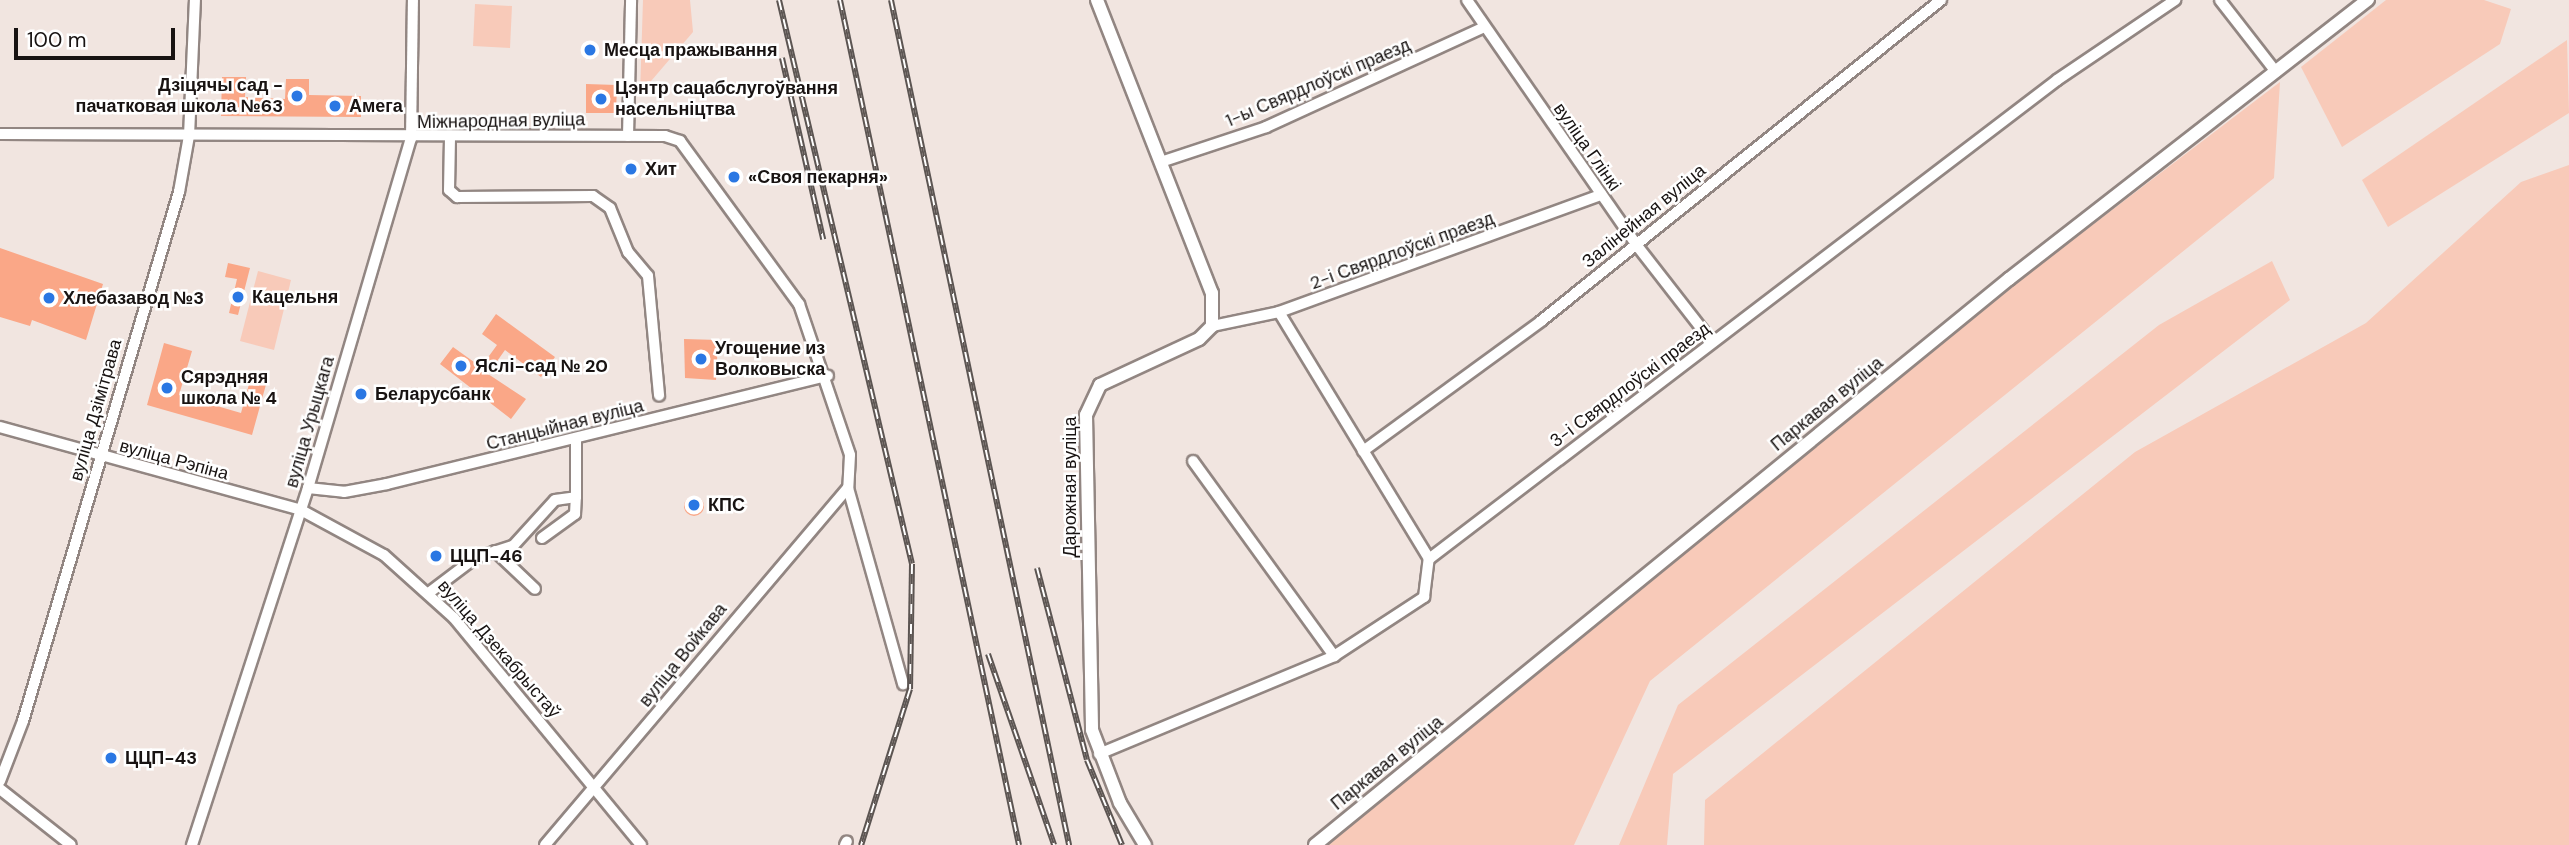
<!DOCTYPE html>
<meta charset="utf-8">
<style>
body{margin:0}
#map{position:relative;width:2569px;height:845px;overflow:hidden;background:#f1e5e0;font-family:"DM Sans",sans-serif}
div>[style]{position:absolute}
.green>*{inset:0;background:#f8cab9}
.building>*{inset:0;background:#faa787}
.round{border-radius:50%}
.roads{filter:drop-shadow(2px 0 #928682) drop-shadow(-2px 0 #928682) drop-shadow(0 2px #928682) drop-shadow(0 -2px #928682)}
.minor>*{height:10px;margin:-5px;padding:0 5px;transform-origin:5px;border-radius:5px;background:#fff}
.tertiary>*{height:12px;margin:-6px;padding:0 6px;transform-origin:6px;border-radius:6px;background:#fff}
.rail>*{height:6px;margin-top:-3px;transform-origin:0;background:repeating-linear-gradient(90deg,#fff 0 10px,#5c5552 0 20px);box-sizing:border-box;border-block:2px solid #5c5552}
.dots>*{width:19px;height:19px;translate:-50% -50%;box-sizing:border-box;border:4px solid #fff;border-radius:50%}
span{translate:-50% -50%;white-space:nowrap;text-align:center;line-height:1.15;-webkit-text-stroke:5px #fff;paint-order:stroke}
.poi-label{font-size:18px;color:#181312;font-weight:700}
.left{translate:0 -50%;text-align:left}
.right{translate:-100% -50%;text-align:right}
.street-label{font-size:18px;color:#181312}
.scale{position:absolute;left:14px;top:28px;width:161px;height:32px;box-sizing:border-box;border:4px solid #181312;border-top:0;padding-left:9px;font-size:21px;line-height:24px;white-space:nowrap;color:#181312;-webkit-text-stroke:5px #fff;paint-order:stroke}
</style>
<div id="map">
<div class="green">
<div style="clip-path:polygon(643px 0,690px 0,693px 32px,640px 94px)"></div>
<div style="clip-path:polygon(2386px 0,2484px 0,2511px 9px,2500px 44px,2342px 147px,2301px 67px)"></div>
<div style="clip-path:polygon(475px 4px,512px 6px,510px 48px,473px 46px)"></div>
<div style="clip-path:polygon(2567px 40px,2569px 113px,2388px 227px,2362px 180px)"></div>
<div style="clip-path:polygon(2280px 82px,2274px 178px,1650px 681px,1574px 845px,1325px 845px,2007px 290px)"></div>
<div style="clip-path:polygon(2569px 165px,2569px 845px,1704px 845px,1705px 800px,2135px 452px,2366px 323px,2521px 182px)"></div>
<div style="clip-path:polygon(2272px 261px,2290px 300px,1673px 774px,1667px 845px,1619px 845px,1678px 705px,2159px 325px)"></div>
<div style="clip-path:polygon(258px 271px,291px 280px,274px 350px,240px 341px)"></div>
</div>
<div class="building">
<div style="clip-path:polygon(222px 77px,246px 77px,245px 97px,285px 99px,286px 79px,309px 79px,309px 95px,361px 96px,361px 117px,221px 116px)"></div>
<div style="clip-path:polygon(586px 84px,617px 85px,616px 113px,586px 113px)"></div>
<div style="clip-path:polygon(0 248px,103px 284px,86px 340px,32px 320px,30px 326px,0 317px)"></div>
<div style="clip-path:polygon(228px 263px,250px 268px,238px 315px,229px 313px,237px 279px,225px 277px)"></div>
<div style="clip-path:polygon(496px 314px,555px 357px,541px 377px,505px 350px,488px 374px,526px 399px,511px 419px,440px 364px,453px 347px,481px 367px,497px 345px,482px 334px)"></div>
<div style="clip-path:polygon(684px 339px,718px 340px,716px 380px,685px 378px)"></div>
<div style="clip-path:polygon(164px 343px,192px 351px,179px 395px,241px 413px,251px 377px,267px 381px,252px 435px,147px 405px)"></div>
<div class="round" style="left:684px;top:496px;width:20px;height:20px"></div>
</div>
<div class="roads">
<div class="minor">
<div style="left:1467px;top:0;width:295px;rotate:55.3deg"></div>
<div style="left:1635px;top:243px;width:125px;rotate:52.1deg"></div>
<div style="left:2220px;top:0;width:91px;rotate:52.1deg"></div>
<div style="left:0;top:134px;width:665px;rotate:0.17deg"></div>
<div style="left:665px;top:136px;width:16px;rotate:18deg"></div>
<div style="left:680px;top:141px;width:202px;rotate:53.9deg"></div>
<div style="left:799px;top:304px;width:159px;rotate:71.3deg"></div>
<div style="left:850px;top:455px;width:33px;rotate:93deg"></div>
<div style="left:848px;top:488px;width:204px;rotate:74.3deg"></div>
<div style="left:628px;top:136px;width:136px;rotate:-88.7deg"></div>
<div style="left:450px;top:138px;width:52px;rotate:91.1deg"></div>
<div style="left:449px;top:190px;width:11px;rotate:41deg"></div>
<div style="left:457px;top:197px;width:136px;rotate:-0.4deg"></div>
<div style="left:593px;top:196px;width:21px;rotate:35deg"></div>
<div style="left:610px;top:208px;width:48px;rotate:67.8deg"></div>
<div style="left:628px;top:252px;width:31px;rotate:50deg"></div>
<div style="left:648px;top:276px;width:120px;rotate:84.7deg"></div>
<div style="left:1161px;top:162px;width:111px;rotate:-18.4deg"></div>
<div style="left:1266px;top:127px;width:240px;rotate:-24.6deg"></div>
<div style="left:1279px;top:312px;width:289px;rotate:58.7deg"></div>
<div style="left:1212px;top:326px;width:68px;rotate:-11.8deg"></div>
<div style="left:1279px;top:312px;width:343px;rotate:-20deg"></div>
<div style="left:0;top:427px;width:312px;rotate:15.4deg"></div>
<div style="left:301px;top:510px;width:94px;rotate:28.5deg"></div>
<div style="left:384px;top:555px;width:94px;rotate:42deg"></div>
<div style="left:454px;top:618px;width:294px;rotate:50.5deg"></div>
<div style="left:1363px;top:451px;width:220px;rotate:-36.1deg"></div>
<div style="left:1541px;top:321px;width:513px;rotate:-38.75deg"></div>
<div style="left:1193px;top:461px;width:241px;rotate:54.1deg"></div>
<div style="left:308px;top:488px;width:36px;rotate:6deg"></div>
<div style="left:344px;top:492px;width:44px;rotate:-10.5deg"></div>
<div style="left:387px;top:484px;width:454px;rotate:-13.8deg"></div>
<div style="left:542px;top:538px;width:41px;rotate:-36deg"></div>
<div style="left:575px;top:514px;width:17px;rotate:-87deg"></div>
<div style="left:495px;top:551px;width:55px;rotate:43.5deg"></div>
<div style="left:430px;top:592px;width:56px;rotate:-37.1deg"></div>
<div style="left:475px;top:558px;width:40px;rotate:-18deg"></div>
<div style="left:513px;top:546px;width:62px;rotate:-47.6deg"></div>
<div style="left:555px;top:500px;width:21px;rotate:-8deg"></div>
<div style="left:576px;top:497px;width:59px;rotate:-90deg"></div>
<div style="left:1099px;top:754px;width:255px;rotate:-22.6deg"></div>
<div style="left:1334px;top:656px;width:108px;rotate:-33.2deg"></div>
<div style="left:1424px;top:597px;width:38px;rotate:-83deg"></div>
<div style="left:1429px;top:559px;width:790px;rotate:-37.33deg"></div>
<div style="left:2057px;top:80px;width:143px;rotate:-34.1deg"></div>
<div style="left:0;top:781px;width:64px;rotate:-69deg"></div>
<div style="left:23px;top:721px;width:552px;rotate:-73.57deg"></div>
<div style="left:179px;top:192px;width:57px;rotate:-79.9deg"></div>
<div style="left:189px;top:136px;width:136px;rotate:-87.5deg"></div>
<div style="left:0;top:789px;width:90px;rotate:38.3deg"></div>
<div style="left:192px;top:845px;width:375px;rotate:-72deg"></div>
<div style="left:308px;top:488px;width:364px;rotate:-73.6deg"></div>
<div style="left:411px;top:139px;width:139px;rotate:-89.2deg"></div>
<div style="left:545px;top:845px;width:468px;rotate:-49.7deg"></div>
<div style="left:845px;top:845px;width:4px;rotate:-63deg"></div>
</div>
<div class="tertiary">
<div style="left:1097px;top:0;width:315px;rotate:68.6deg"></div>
<div style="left:1212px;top:293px;width:33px;rotate:90deg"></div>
<div style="left:1212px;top:326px;width:18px;rotate:135deg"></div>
<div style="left:1199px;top:339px;width:109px;rotate:155.1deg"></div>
<div style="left:1100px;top:385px;width:33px;rotate:115deg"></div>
<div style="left:1086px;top:415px;width:315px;rotate:88.9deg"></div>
<div style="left:1092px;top:730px;width:78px;rotate:69deg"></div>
<div style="left:1120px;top:803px;width:49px;rotate:59.2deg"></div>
<div style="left:1315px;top:845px;width:896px;rotate:-39.2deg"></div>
<div style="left:2009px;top:279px;width:455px;rotate:-37.9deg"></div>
</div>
</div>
<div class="rail">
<div style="left:779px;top:0;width:579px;rotate:76.73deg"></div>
<div style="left:912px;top:564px;width:125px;rotate:90.9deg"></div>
<div style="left:910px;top:689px;width:164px;rotate:107.4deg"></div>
<div style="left:840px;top:0;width:864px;rotate:78.04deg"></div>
<div style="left:891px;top:0;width:864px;rotate:78.1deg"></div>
<div style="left:782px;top:58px;width:186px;rotate:77.2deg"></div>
<div style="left:1037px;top:568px;width:198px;rotate:75.4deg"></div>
<div style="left:1087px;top:760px;width:92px;rotate:67.6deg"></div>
<div style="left:988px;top:654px;width:202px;rotate:70.9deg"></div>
</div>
<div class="dots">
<div style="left:590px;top:50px;background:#2a77e3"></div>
<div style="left:297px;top:96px;background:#2a77e3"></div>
<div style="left:601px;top:99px;background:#2a77e3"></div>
<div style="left:335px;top:106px;background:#2a77e3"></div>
<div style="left:631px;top:169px;background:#2a77e3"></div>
<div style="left:734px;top:177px;background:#2a77e3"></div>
<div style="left:238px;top:297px;background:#2a77e3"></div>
<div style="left:49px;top:298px;background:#2a77e3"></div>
<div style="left:701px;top:359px;background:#2a77e3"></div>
<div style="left:461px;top:366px;background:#2a77e3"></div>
<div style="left:167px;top:388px;background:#2a77e3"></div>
<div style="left:361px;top:394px;background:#2a77e3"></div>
<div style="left:694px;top:505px;background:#2a77e3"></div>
<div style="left:436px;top:556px;background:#2a77e3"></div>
<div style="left:111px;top:758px;background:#2a77e3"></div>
</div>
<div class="poi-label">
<span class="left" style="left:604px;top:50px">Месца пражывання</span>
<span class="right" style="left:283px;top:96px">Дзіцячы сад -<br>пачатковая школа №63</span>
<span class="left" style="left:615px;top:99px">Цэнтр сацабслугоўвання<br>насельніцтва</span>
<span class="left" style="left:349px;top:106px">Амега</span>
<span class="left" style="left:645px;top:169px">Хит</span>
<span class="left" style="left:748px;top:177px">«Своя пекарня»</span>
<span class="left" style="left:252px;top:297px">Кацельня</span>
<span class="left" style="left:63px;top:298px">Хлебазавод №3</span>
<span class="left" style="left:715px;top:359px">Угощение из<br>Волковыска</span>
<span class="left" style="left:475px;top:366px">Яслі-сад № 20</span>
<span class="left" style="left:181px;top:388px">Сярэдняя<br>школа № 4</span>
<span class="left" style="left:375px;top:394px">Беларусбанк</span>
<span class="left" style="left:708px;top:505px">КПС</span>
<span class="left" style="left:450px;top:556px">ЦЦП-46</span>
<span class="left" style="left:125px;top:758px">ЦЦП-43</span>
</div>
<div class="street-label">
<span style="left:1318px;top:83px;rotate:-23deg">1-ы Свярдлоўскі праезд</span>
<span style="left:501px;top:121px;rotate:-1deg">Міжнародная вуліца</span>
<span style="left:1587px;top:147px;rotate:55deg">вуліца Глінкі</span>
<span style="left:1644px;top:216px;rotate:-39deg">Залінейная вуліца</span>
<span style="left:1402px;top:251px;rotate:-20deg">2-і Свярдлоўскі праезд</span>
<span style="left:1630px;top:385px;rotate:-37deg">3-і Свярдлоўскі праезд</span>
<span style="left:1827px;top:404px;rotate:-39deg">Паркавая вуліца</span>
<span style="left:96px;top:410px;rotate:-74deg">вуліца Дзімітрава</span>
<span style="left:310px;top:422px;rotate:-74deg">вуліца Урыцкага</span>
<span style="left:565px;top:425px;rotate:-14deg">Станцыйная вуліца</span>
<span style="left:174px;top:460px;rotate:15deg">вуліца Рэпіна</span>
<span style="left:1070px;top:487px;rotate:-90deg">Дарожная вуліца</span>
<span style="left:499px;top:649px;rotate:49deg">вуліца Дзекабрыстаў</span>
<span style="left:683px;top:655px;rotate:-51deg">вуліца Войкава</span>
<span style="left:1387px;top:763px;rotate:-39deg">Паркавая вуліца</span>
</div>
<div class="scale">100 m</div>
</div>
